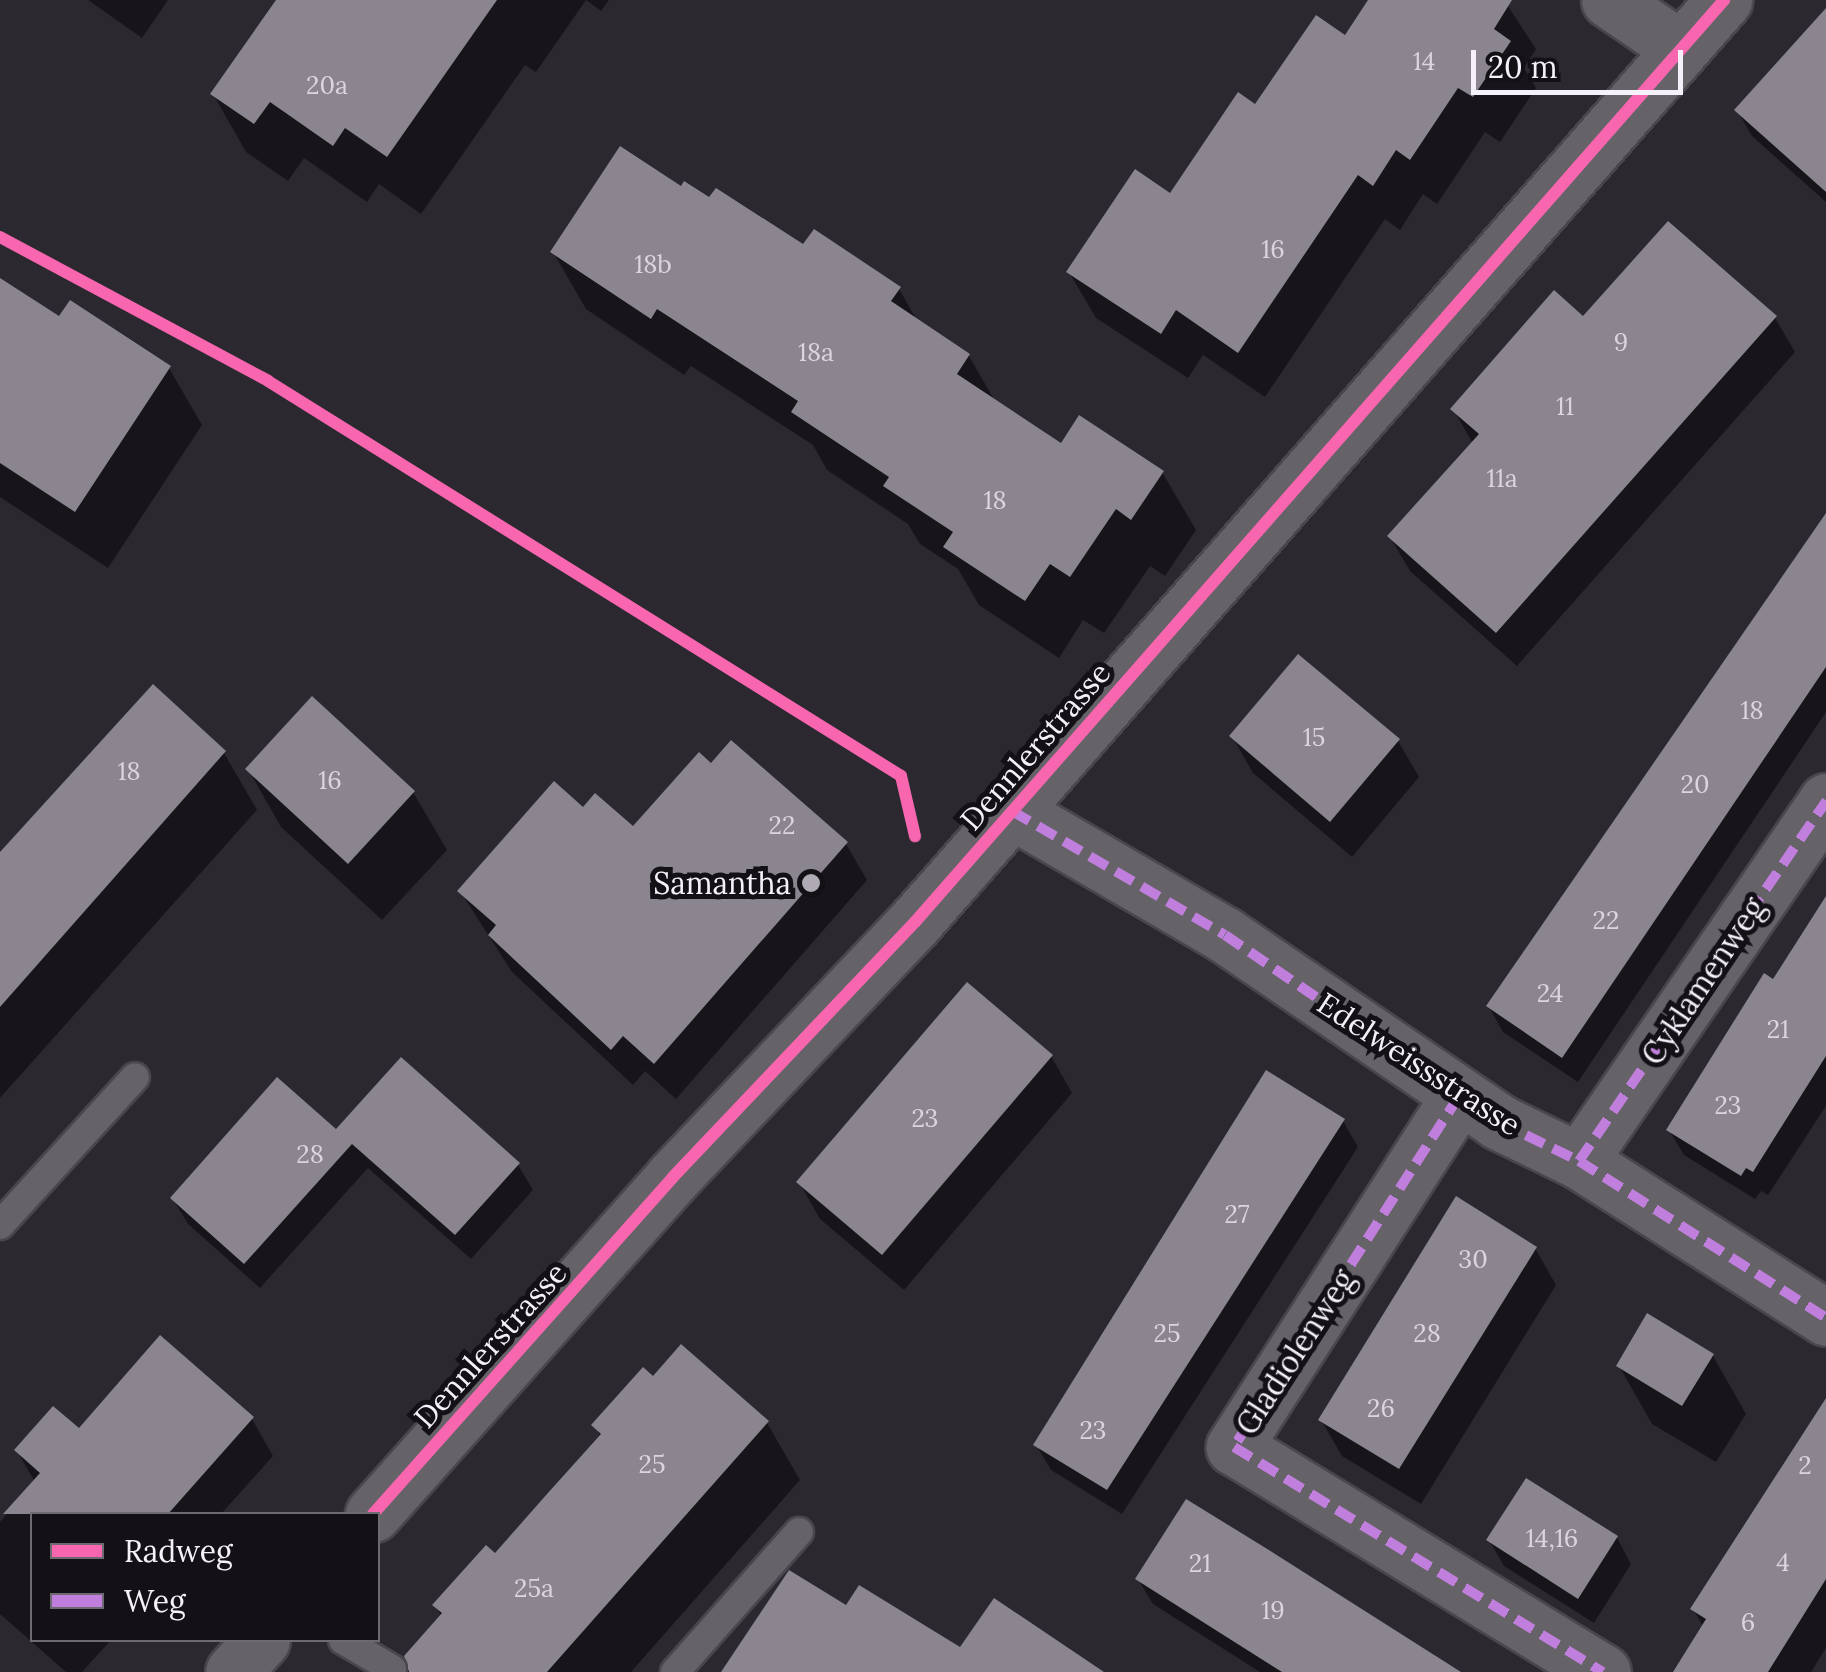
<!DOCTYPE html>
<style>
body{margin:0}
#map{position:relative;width:1826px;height:1672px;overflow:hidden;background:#2c2830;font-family:Lora,serif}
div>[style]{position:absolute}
.shadow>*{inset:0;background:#0007}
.building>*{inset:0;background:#8a858f}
.roads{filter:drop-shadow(2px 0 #4a464d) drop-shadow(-2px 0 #4a464d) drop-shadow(0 2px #4a464d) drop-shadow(0 -2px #4a464d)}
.service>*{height:28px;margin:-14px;padding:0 14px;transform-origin:14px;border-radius:14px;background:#666368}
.minor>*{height:55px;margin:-27.5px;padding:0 27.5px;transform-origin:27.5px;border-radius:27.5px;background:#666368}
.quiet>*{height:10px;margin-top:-5px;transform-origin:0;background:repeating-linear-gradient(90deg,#c07fdc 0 20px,transparent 0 30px)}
.cycleway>*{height:12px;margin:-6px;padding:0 6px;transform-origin:6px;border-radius:6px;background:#f766af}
.dots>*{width:28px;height:28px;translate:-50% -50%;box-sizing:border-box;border:5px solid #131016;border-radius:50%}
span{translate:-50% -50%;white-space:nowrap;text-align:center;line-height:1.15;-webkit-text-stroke:10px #131016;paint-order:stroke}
.number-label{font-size:25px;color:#dbd5df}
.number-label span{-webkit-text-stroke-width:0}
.street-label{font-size:30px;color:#f6f0fa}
.poi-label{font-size:30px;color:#f6f0fa}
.right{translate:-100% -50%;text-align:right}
.legend{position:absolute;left:30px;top:1512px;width:350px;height:130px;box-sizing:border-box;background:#131016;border:2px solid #6e6a71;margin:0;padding:12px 18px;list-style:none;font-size:30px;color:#f6f0fa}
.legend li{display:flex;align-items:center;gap:20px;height:50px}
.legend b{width:50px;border:2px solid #6e6a71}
.scale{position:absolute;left:1471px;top:50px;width:212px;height:45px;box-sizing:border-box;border:5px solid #f6f0fa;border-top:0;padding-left:12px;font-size:30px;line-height:35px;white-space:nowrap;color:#f6f0fa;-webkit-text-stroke:8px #131016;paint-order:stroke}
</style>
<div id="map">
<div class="shadow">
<div style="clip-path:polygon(88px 0,168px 0,142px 38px)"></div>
<div style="clip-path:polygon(317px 0,609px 0,601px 11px,586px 0,536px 72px,525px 65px,421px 214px,379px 184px,367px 202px,304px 158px,288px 181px,246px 152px,213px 94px)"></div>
<div style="clip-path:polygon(1372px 0,1504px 0,1536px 49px,1524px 68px,1536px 88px,1500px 142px,1485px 132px,1437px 204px,1423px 194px,1400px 230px,1385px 219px,1265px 397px,1203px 355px,1188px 378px,1096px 318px,1069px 272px,1171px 196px,1256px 108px,1346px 38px)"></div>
<div style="clip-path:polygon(1826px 10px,1826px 202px,1752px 136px,1737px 110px)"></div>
<div style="clip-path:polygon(682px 189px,899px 289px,918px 322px,969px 356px,996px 403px,1062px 446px,1162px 472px,1196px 530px,1165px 576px,1150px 566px,1104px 633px,1083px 620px,1059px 658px,979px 605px,958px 569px,920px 544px,908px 524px,827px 470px,813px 445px,691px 366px,684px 375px,586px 309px,553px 252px)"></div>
<div style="clip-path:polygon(0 281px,60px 320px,169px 368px,202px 425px,108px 568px,0 497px)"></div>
<div style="clip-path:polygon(1775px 318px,1795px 352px,1517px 666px,1410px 571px,1390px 537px,1473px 444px,1454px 410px,1584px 320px)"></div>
<div style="clip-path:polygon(1826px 519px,1826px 712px,1578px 1082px,1503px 1032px,1489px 1007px)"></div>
<div style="clip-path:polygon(1232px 736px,1398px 741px,1419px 777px,1352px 857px,1253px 773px)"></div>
<div style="clip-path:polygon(224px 753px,257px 810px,0 1098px,0 855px)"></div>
<div style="clip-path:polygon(712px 766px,846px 844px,867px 880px,676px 1099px,645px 1071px,633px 1085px,512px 972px,460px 891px,583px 811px,634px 830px)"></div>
<div style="clip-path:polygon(248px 769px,413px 792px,447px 850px,382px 920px,281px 827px)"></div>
<div style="clip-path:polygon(1826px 903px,1826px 1106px,1768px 1195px,1761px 1191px,1755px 1199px,1684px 1155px,1669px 1130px)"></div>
<div style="clip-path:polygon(1051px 1056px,1072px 1093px,904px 1290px,820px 1219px,799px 1182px)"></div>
<div style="clip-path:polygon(1343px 1121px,1358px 1147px,1122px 1514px,1051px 1470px,1036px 1445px)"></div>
<div style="clip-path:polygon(336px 1132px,518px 1165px,533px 1190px,471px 1259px,368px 1168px,260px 1288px,188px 1224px,173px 1199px)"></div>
<div style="clip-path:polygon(1535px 1248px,1556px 1285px,1421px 1504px,1342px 1456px,1321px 1420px)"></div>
<div style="clip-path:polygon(1713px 1356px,1746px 1414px,1716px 1462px,1652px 1424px,1619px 1366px)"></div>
<div style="clip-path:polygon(653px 1380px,767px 1423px,800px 1480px,631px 1672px,408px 1672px,406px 1657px,442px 1617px,435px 1605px,495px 1556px,601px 1437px,594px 1425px)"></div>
<div style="clip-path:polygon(252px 1419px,273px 1456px,221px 1514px,32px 1514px,32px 1640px,111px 1640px,82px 1672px,66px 1672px,0 1614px,0 1522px,35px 1482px,17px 1451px,79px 1432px)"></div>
<div style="clip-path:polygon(1826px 1436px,1826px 1648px,1811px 1672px,1689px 1672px,1704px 1628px,1693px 1609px)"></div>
<div style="clip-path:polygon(1617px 1538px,1631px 1564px,1594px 1623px,1504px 1566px,1489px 1540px)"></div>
<div style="clip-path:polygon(1138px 1579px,1456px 1672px,1260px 1672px,1153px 1604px)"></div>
</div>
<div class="building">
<div style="clip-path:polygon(276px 0,497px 0,387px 157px,345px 128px,333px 146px,270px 102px,254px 124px,210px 94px)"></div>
<div style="clip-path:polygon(1368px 0,1512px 0,1494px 29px,1511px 41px,1473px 97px,1458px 88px,1410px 160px,1396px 150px,1373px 186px,1358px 175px,1238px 353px,1176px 310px,1161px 334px,1066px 272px,1135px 169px,1170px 193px,1238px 92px,1255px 104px,1316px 15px,1345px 35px)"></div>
<div style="clip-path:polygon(1826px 8px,1826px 192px,1734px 110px)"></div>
<div style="clip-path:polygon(620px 146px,681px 186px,684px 181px,709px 197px,716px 188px,803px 244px,814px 229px,901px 287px,891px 301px,970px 354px,957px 374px,1061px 443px,1079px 415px,1164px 471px,1131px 520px,1116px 509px,1070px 577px,1050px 564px,1025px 601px,943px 547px,953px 532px,883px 486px,889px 477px,791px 412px,798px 401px,657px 309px,651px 319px,550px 252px)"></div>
<div style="clip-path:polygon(1668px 221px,1777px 316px,1496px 633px,1387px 536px,1479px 434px,1450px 409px,1554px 290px,1583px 316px)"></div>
<div style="clip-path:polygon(0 278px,59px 316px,70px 300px,171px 366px,75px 512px,0 463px)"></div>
<div style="clip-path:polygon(1826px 513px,1826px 667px,1562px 1058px,1486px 1006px)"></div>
<div style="clip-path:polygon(1298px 654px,1400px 739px,1330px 822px,1229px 736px)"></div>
<div style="clip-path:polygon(153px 684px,226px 751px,0 1007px,0 852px)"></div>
<div style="clip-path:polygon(312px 696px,415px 791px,348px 864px,245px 769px)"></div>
<div style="clip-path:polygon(731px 740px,848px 842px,654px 1064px,623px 1036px,611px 1050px,488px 935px,496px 925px,457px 891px,554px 781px,583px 807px,595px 793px,633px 826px,699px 752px,711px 763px)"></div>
<div style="clip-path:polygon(1826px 896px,1826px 1056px,1753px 1172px,1746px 1168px,1741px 1176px,1666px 1130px,1764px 973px,1773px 979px)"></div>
<div style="clip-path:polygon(967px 982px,1053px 1055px,882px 1255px,796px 1182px)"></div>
<div style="clip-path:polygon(401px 1057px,520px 1163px,455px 1235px,352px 1144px,244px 1264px,170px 1198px,277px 1077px,336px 1129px)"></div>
<div style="clip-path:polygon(1266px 1070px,1345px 1119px,1107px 1490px,1033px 1445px)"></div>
<div style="clip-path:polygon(1456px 1196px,1537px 1247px,1399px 1469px,1318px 1420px)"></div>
<div style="clip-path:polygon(1647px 1313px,1714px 1354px,1682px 1406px,1616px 1366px)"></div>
<div style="clip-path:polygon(160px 1335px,254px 1417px,168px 1514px,3px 1514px,40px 1473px,14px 1450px,53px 1406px,79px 1428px)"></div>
<div style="clip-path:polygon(681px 1344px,769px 1421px,547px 1672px,409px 1672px,404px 1656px,442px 1613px,432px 1605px,486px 1545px,495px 1553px,547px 1494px,601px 1434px,591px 1425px,643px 1367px,653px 1376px)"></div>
<div style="clip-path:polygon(1826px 1398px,1826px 1579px,1768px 1672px,1673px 1672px,1706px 1619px,1690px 1609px)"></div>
<div style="clip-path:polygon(1526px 1478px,1618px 1536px,1578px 1599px,1486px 1540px)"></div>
<div style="clip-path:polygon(1186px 1499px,1264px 1547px,1461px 1672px,1282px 1672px,1135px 1579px)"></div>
<div style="clip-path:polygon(789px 1570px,846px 1605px,859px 1585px,960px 1647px,994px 1598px,1104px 1672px,721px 1672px)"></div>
</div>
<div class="roads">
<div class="service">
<div style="left:0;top:1225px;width:200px;rotate:-47.6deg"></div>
<div style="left:343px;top:1640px;width:57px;rotate:30.6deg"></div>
<div style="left:675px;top:1672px;width:187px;rotate:-48.5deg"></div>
</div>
<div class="minor">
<div style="left:1609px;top:0;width:87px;rotate:34.2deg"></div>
<div style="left:1012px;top:811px;width:246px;rotate:30.2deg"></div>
<div style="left:1225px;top:935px;width:332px;rotate:34.3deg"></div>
<div style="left:1499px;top:1122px;width:89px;rotate:26deg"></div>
<div style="left:1579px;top:1161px;width:293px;rotate:32.4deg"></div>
<div style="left:1459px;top:1096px;width:417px;rotate:122.7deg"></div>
<div style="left:1234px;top:1447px;width:432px;rotate:31.4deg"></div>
<div style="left:1579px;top:1161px;width:437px;rotate:-55.5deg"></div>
<div style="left:373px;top:1514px;width:451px;rotate:-48.3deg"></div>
<div style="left:673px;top:1177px;width:352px;rotate:-46.5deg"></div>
<div style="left:915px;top:922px;width:1227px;rotate:-48.73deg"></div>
<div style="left:233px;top:1672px;width:43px;rotate:-47.8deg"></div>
</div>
</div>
<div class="quiet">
<div style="left:1012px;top:811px;width:246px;rotate:30.2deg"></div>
<div style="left:1225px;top:935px;width:332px;rotate:34.3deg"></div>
<div style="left:1499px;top:1122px;width:89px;rotate:26deg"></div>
<div style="left:1579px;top:1161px;width:293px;rotate:32.4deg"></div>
<div style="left:1459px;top:1096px;width:417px;rotate:122.7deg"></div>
<div style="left:1234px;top:1447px;width:432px;rotate:31.4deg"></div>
<div style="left:1579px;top:1161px;width:437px;rotate:-55.5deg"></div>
</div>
<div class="cycleway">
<div style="left:0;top:237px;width:304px;rotate:28.2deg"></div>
<div style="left:268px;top:381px;width:746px;rotate:31.96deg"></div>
<div style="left:901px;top:776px;width:62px;rotate:76.9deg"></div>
<div style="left:373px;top:1514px;width:451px;rotate:-48.3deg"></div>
<div style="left:673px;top:1177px;width:352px;rotate:-46.5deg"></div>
<div style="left:915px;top:922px;width:1227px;rotate:-48.73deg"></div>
</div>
<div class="dots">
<div style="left:811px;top:883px;background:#afaab3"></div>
</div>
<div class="number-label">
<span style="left:1424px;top:61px">14</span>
<span style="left:327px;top:85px">20a</span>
<span style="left:1273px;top:249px">16</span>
<span style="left:653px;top:264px">18b</span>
<span style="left:1621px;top:342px">9</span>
<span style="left:816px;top:352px">18a</span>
<span style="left:1565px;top:406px">11</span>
<span style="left:1502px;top:478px">11a</span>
<span style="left:995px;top:500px">18</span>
<span style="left:1752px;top:710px">18</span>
<span style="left:1314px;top:737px">15</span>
<span style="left:129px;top:771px">18</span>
<span style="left:330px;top:780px">16</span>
<span style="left:1695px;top:784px">20</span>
<span style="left:782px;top:825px">22</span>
<span style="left:1606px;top:920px">22</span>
<span style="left:1550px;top:993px">24</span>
<span style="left:1778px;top:1029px">21</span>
<span style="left:1728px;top:1105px">23</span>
<span style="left:925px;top:1118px">23</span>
<span style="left:310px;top:1154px">28</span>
<span style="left:1237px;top:1214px">27</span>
<span style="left:1473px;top:1259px">30</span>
<span style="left:1167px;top:1333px">25</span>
<span style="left:1427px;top:1333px">28</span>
<span style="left:1381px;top:1408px">26</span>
<span style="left:1093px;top:1430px">23</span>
<span style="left:652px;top:1464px">25</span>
<span style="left:1805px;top:1465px">2</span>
<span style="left:1552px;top:1538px">14,16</span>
<span style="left:1783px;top:1562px">4</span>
<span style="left:1200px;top:1563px">21</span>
<span style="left:534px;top:1588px">25a</span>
<span style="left:1273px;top:1610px">19</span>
<span style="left:1748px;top:1622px">6</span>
</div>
<div class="street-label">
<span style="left:1035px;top:746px;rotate:-49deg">Dennlerstrasse</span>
<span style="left:1703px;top:981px;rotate:-56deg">Cyklamenweg</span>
<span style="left:1419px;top:1064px;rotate:33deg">Edelweissstrasse</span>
<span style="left:490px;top:1345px;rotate:-48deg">Dennlerstrasse</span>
<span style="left:1295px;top:1352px;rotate:-57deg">Gladiolenweg</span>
</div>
<div class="poi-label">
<span class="right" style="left:791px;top:883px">Samantha</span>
</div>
<ul class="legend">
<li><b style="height:12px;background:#f766af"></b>Radweg</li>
<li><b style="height:12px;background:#c07fdc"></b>Weg</li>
</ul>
<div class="scale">20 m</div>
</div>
